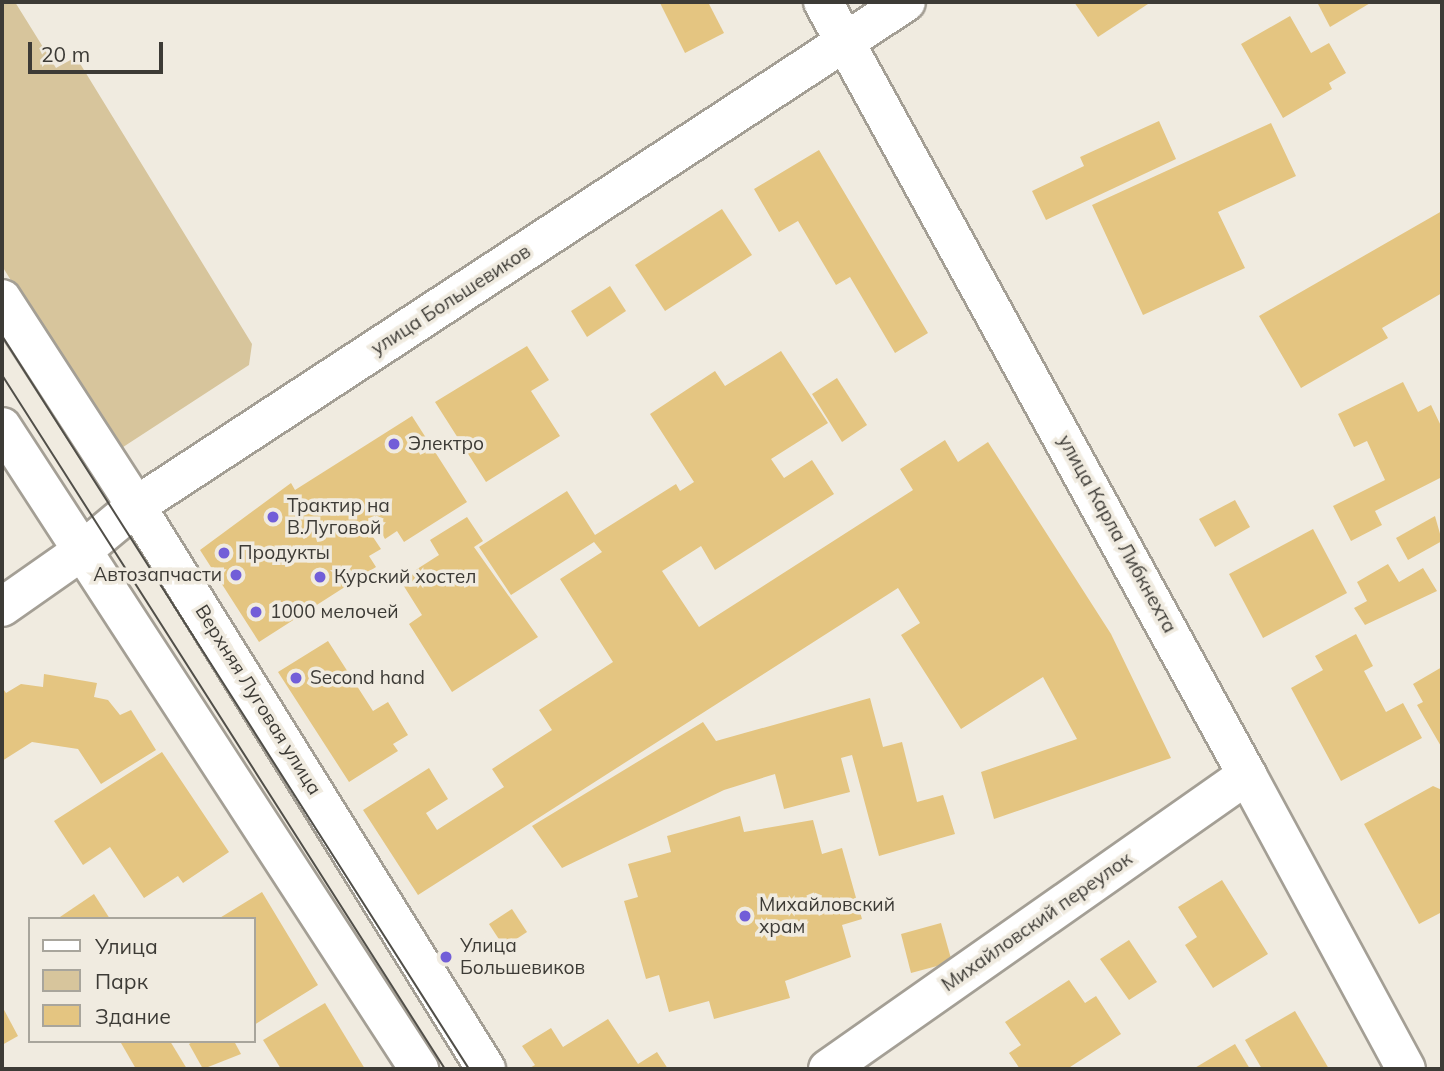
<!DOCTYPE html>
<meta charset="utf-8">
<style>
body{margin:0}
#map{position:relative;width:1444px;height:1071px;overflow:hidden;background:#f0ebe0;font-family:Mulish,sans-serif}
div>[style]{position:absolute}
.green>*{inset:0;background:#d7c59c}
.building>*{inset:0;background:#e4c581}
.roads{filter:drop-shadow(2px 0 #a49f95) drop-shadow(-2px 0 #a49f95) drop-shadow(0 2px #a49f95) drop-shadow(0 -2px #a49f95)}
.minor>*{height:38px;margin:-19px;padding:0 19px;transform-origin:19px;border-radius:19px;background:#fff}
.tertiary>*{height:38px;margin:-19px;padding:0 19px;transform-origin:19px;border-radius:19px;background:#fff}
.secondary>*{height:38px;margin:-19px;padding:0 19px;transform-origin:19px;border-radius:19px;background:#fff}
.tram>*{height:2px;margin:-1px;padding:0 1px;transform-origin:1px;border-radius:1px;background:#514f49}
.dots>*{width:19px;height:19px;translate:-50% -50%;box-sizing:border-box;border:4px solid #f0ebe0;border-radius:50%}
span{translate:-50% -50%;white-space:nowrap;text-align:center;line-height:1.15;-webkit-text-stroke:7px #f0ebe0;paint-order:stroke}
.street-label{font-size:19px;color:#3d3b36}
.poi-label{font-size:19px;color:#3d3b36}
.left{translate:0 -50%;text-align:left}
.right{translate:-100% -50%;text-align:right}
.frame{position:absolute;inset:0;border:4px solid #3d3b36;pointer-events:none}
.legend{position:absolute;left:28px;top:917px;width:228px;height:126px;box-sizing:border-box;background:#f0ebe0;border:2px solid #a8a59c;margin:0;padding:9px 12px;list-style:none;font-size:21px;color:#3d3b36}
.legend li{display:flex;align-items:center;gap:14px;height:35px}
.legend b{width:35px;border:2px solid #a8a59c}
.scale{position:absolute;left:28px;top:42px;width:135px;height:32px;box-sizing:border-box;border:4px solid #3d3b36;border-top:0;padding-left:9px;font-size:21px;line-height:24px;white-space:nowrap;color:#3d3b36;-webkit-text-stroke:5px #f0ebe0;paint-order:stroke}
</style>
<div id="map">
<div class="green">
<div style="clip-path:polygon(2px 2px,15px 2px,56px 68px,76px 57px,252px 344px,249px 365px,117px 451px,2px 266px)"></div>
</div>
<div class="building">
<div style="clip-path:polygon(708px 2px,724px 33px,685px 53px,660px 3px)"></div>
<div style="clip-path:polygon(1074px 2px,1151px 2px,1098px 37px)"></div>
<div style="clip-path:polygon(1317px 2px,1372px 2px,1330px 27px)"></div>
<div style="clip-path:polygon(1290px 16px,1311px 53px,1329px 43px,1346px 73px,1329px 83px,1332px 89px,1283px 118px,1241px 44px)"></div>
<div style="clip-path:polygon(1159px 121px,1176px 159px,1046px 220px,1032px 191px,1084px 166px,1080px 157px)"></div>
<div style="clip-path:polygon(1271px 123px,1296px 176px,1218px 212px,1245px 268px,1143px 315px,1092px 205px)"></div>
<div style="clip-path:polygon(819px 150px,928px 333px,895px 353px,850px 277px,836px 285px,798px 221px,779px 232px,754px 189px)"></div>
<div style="clip-path:polygon(722px 209px,752px 255px,665px 311px,635px 265px)"></div>
<div style="clip-path:polygon(1442px 211px,1442px 293px,1382px 328px,1388px 338px,1301px 388px,1259px 316px)"></div>
<div style="clip-path:polygon(610px 286px,626px 311px,587px 337px,571px 311px)"></div>
<div style="clip-path:polygon(527px 346px,549px 380px,531px 391px,560px 436px,486px 482px,435px 402px)"></div>
<div style="clip-path:polygon(781px 351px,828px 423px,771px 459px,784px 478px,812px 460px,834px 494px,715px 570px,701px 546px,662px 571px,699px 627px,913px 490px,900px 469px,945px 440px,958px 462px,988px 442px,1111px 634px,1171px 758px,994px 819px,981px 772px,1077px 739px,1043px 677px,961px 729px,901px 635px,920px 623px,898px 588px,418px 895px,363px 810px,429px 768px,448px 799px,426px 813px,437px 830px,504px 787px,492px 769px,552px 730px,539px 710px,613px 662px,560px 579px,602px 552px,594px 542px,511px 595px,479px 547px,567px 491px,595px 535px,676px 484px,680px 491px,694px 482px,650px 414px,715px 371px,725px 386px)"></div>
<div style="clip-path:polygon(837px 378px,867px 425px,842px 442px,812px 394px)"></div>
<div style="clip-path:polygon(1403px 382px,1418px 412px,1431px 405px,1442px 428px,1442px 477px,1375px 511px,1382px 525px,1351px 541px,1333px 506px,1385px 480px,1367px 441px,1354px 447px,1338px 414px)"></div>
<div style="clip-path:polygon(412px 416px,467px 502px,404px 542px,397px 531px,385px 539px,381px 532px,373px 537px,381px 549px,369px 556px,376px 567px,259px 642px,200px 550px,291px 483px,295px 490px)"></div>
<div style="clip-path:polygon(1235px 500px,1250px 527px,1215px 547px,1199px 519px)"></div>
<div style="clip-path:polygon(1435px 516px,1442px 541px,1408px 560px,1396px 538px)"></div>
<div style="clip-path:polygon(467px 517px,483px 541px,474px 547px,538px 637px,452px 692px,409px 624px,422px 615px,400px 580px,439px 555px,430px 540px)"></div>
<div style="clip-path:polygon(1313px 529px,1347px 593px,1263px 638px,1229px 574px)"></div>
<div style="clip-path:polygon(1388px 564px,1399px 582px,1423px 568px,1437px 591px,1365px 625px,1354px 608px,1367px 601px,1357px 582px)"></div>
<div style="clip-path:polygon(1356px 634px,1373px 666px,1364px 671px,1386px 712px,1403px 703px,1422px 738px,1341px 781px,1291px 688px,1323px 670px,1315px 656px)"></div>
<div style="clip-path:polygon(328px 641px,373px 711px,388px 702px,408px 735px,393px 744px,398px 751px,349px 782px,278px 672px)"></div>
<div style="clip-path:polygon(1442px 667px,1442px 748px,1417px 705px,1423px 702px,1413px 684px)"></div>
<div style="clip-path:polygon(44px 674px,97px 683px,94px 697px,108px 700px,120px 715px,131px 710px,156px 750px,101px 784px,78px 749px,32px 742px,2px 761px,2px 687px,6px 693px,21px 684px,43px 687px)"></div>
<div style="clip-path:polygon(870px 698px,883px 747px,902px 742px,917px 802px,943px 795px,955px 834px,879px 856px,852px 755px,841px 758px,850px 792px,784px 809px,775px 774px,724px 790px,562px 868px,532px 826px,703px 722px,716px 741px)"></div>
<div style="clip-path:polygon(162px 752px,229px 852px,183px 883px,178px 876px,144px 898px,110px 847px,83px 865px,54px 821px)"></div>
<div style="clip-path:polygon(1433px 786px,1442px 790px,1442px 912px,1419px 924px,1364px 824px)"></div>
<div style="clip-path:polygon(740px 816px,744px 832px,813px 820px,822px 854px,842px 848px,862px 919px,842px 925px,851px 957px,785px 981px,790px 998px,714px 1019px,709px 1001px,669px 1012px,659px 975px,646px 979px,624px 901px,638px 897px,628px 864px,671px 852px,667px 836px)"></div>
<div style="clip-path:polygon(1222px 880px,1268px 954px,1213px 988px,1185px 945px,1197px 937px,1178px 907px)"></div>
<div style="clip-path:polygon(262px 892px,318px 985px,254px 1025px,254px 919px,218px 919px)"></div>
<div style="clip-path:polygon(94px 894px,110px 919px,57px 919px)"></div>
<div style="clip-path:polygon(512px 909px,527px 932px,504px 947px,489px 924px)"></div>
<div style="clip-path:polygon(941px 923px,952px 962px,911px 973px,901px 934px)"></div>
<div style="clip-path:polygon(1129px 940px,1157px 982px,1129px 1000px,1100px 959px)"></div>
<div style="clip-path:polygon(1069px 980px,1085px 1003px,1096px 996px,1121px 1034px,1067px 1069px,1020px 1069px,1009px 1053px,1021px 1045px,1005px 1022px)"></div>
<div style="clip-path:polygon(325px 1003px,365px 1069px,281px 1069px,263px 1040px)"></div>
<div style="clip-path:polygon(2px 1006px,18px 1036px,2px 1045px)"></div>
<div style="clip-path:polygon(1295px 1011px,1329px 1069px,1262px 1069px,1245px 1040px)"></div>
<div style="clip-path:polygon(608px 1019px,638px 1064px,657px 1052px,668px 1069px,528px 1069px,535px 1065px,522px 1046px,551px 1028px,563px 1047px)"></div>
<div style="clip-path:polygon(170px 1041px,187px 1069px,136px 1069px,121px 1043px)"></div>
<div style="clip-path:polygon(194px 1041px,234px 1041px,241px 1054px,203px 1069px,189px 1044px)"></div>
<div style="clip-path:polygon(1235px 1044px,1250px 1069px,1193px 1069px)"></div>
</div>
<div class="roads">
<div class="minor">
<div style="left:828px;top:1069px;width:512px;rotate:-35.06deg"></div>
<div style="left:1247px;top:775px;width:334px;rotate:61.6deg"></div>
</div>
<div class="tertiary">
<div style="left:823px;top:2px;width:882px;rotate:61.25deg"></div>
<div style="left:136px;top:506px;width:663px;rotate:58.13deg"></div>
<div style="left:2px;top:607px;width:98px;rotate:-35deg"></div>
</div>
<div class="secondary">
<div style="left:2px;top:299px;width:247px;rotate:57.1deg"></div>
<div style="left:2px;top:427px;width:766px;rotate:56.99deg"></div>
<div style="left:82px;top:551px;width:70px;rotate:-39.8deg"></div>
<div style="left:136px;top:506px;width:920px;rotate:-33.21deg"></div>
</div>
</div>
<div class="tram">
<div style="left:2px;top:336px;width:869px;rotate:57.5deg"></div>
<div style="left:2px;top:375px;width:823px;rotate:57.45deg"></div>
</div>
<div class="dots">
<div style="left:394px;top:444px;background:#725ed8"></div>
<div style="left:273px;top:517px;background:#725ed8"></div>
<div style="left:224px;top:553px;background:#725ed8"></div>
<div style="left:236px;top:575px;background:#725ed8"></div>
<div style="left:320px;top:577px;background:#725ed8"></div>
<div style="left:256px;top:612px;background:#725ed8"></div>
<div style="left:296px;top:678px;background:#725ed8"></div>
<div style="left:745px;top:916px;background:#725ed8"></div>
<div style="left:446px;top:957px;background:#725ed8"></div>
</div>
<div class="street-label">
<span style="left:451px;top:300px;rotate:-33deg">улица Большевиков</span>
<span style="left:1117px;top:534px;rotate:61deg">улица Карла Либкнехта</span>
<span style="left:258px;top:700px;rotate:58deg">Верхняя Луговая улица</span>
<span style="left:1037px;top:922px;rotate:-35deg">Михайловский переулок</span>
</div>
<div class="poi-label">
<span class="left" style="left:408px;top:444px">Электро</span>
<span class="left" style="left:287px;top:517px">Трактир на<br>В.Луговой</span>
<span class="left" style="left:238px;top:553px">Продукты</span>
<span class="right" style="left:222px;top:575px">Автозапчасти</span>
<span class="left" style="left:334px;top:577px">Курский хостел</span>
<span class="left" style="left:270px;top:612px">1000 мелочей</span>
<span class="left" style="left:310px;top:678px">Second hand</span>
<span class="left" style="left:759px;top:916px">Михайловский<br>храм</span>
<span class="left" style="left:460px;top:957px">Улица<br>Большевиков</span>
</div>
<div class="frame"></div>
<ul class="legend">
<li><b style="height:9px;background:#fff"></b>Улица</li>
<li><b style="height:19px;background:#d7c59c"></b>Парк</li>
<li><b style="height:19px;background:#e4c581"></b>Здание</li>
</ul>
<div class="scale">20 m</div>
</div>
